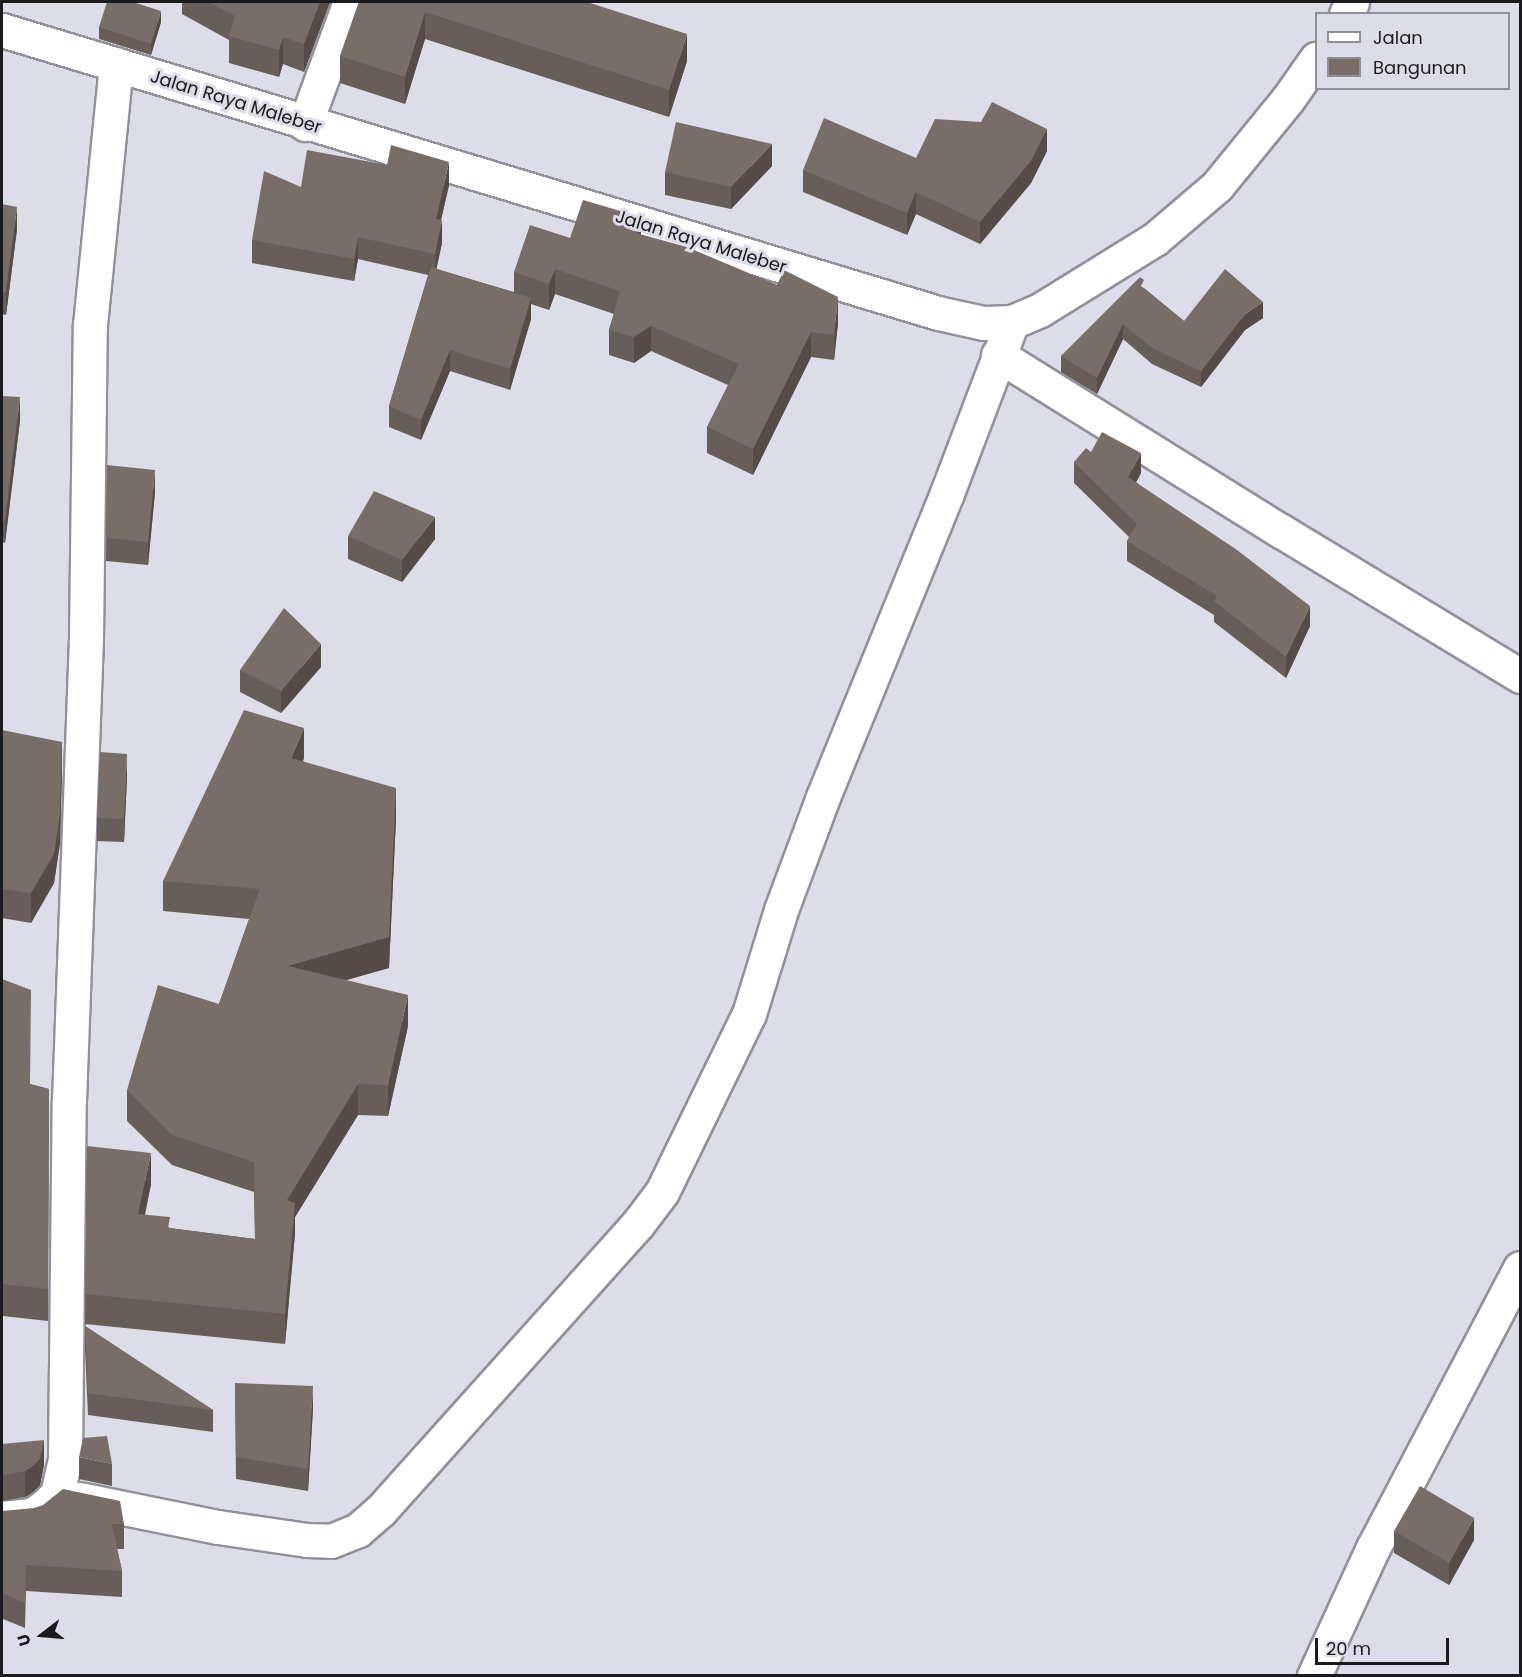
<!DOCTYPE html>
<style>
body{margin:0}
#map{position:relative;width:1522px;height:1677px;overflow:hidden;background:#dddde9;font-family:Poppins,sans-serif}
div>[style]{position:absolute}
.roads{filter:drop-shadow(2px 0 #91919c) drop-shadow(-2px 0 #91919c) drop-shadow(0 2px #91919c) drop-shadow(0 -2px #91919c)}
.minor>*{height:33px;margin:-16.5px;padding:0 16.5px;transform-origin:16.5px;border-radius:16.5px;background:#fff}
.wall>*{inset:0;background:#685e59}
.shaded-wall>*{inset:0;background:#554c49}
.building>*{inset:0;background:#796d68}
span{translate:-50% -50%;white-space:nowrap;text-align:center;line-height:1.15;-webkit-text-stroke:6px #dddde9;paint-order:stroke}
.street-label{font-size:18px;color:#1b1b1f}
.frame{position:absolute;inset:0;border:3px solid #1b1b1f;pointer-events:none}
.legend{position:absolute;left:1315px;top:12px;width:195px;height:78px;box-sizing:border-box;background:#dddde9;border:2px solid #8f8f98;margin:0;padding:8px 10px;list-style:none;font-size:18px;color:#1b1b1f}
.legend li{display:flex;align-items:center;gap:12px;height:30px}
.legend b{width:30px;border:2px solid #8f8f98}
.north{position:absolute;left:12px;top:1605px;width:60px;height:60px;-webkit-text-stroke:4px #dddde9;paint-order:stroke;rotate:254deg;font-size:16px;font-weight:700;line-height:24px;text-align:center;color:#1b1b1f}
.north::after{content:'';display:block;margin:auto;width:21px;height:27px;background:#1b1b1f;clip-path:polygon(50% 0,100% 100%,50% 72%,0 100%)}
.scale{position:absolute;left:1315px;top:1638px;width:134px;height:27px;box-sizing:border-box;border:3px solid #1b1b1f;border-top:0;padding-left:8px;font-size:18px;line-height:21px;white-space:nowrap;color:#1b1b1f;-webkit-text-stroke:4px #dddde9;paint-order:stroke}
</style>
<div id="map">
<div class="roads">
<div class="minor">
<div style="left:1346px;top:14px;width:13px;rotate:-63deg"></div>
<div style="left:2px;top:30px;width:978px;rotate:16.82deg"></div>
<div style="left:938px;top:313px;width:47px;rotate:12.3deg"></div>
<div style="left:984px;top:323px;width:28px;rotate:-2deg"></div>
<div style="left:1012px;top:322px;width:30px;rotate:-23deg"></div>
<div style="left:1040px;top:310px;width:135px;rotate:-31.7deg"></div>
<div style="left:1155px;top:239px;width:82px;rotate:-40.5deg"></div>
<div style="left:1217px;top:186px;width:112px;rotate:-50.8deg"></div>
<div style="left:1288px;top:99px;width:49px;rotate:-55deg"></div>
<div style="left:305px;top:124px;width:130px;rotate:-69.8deg"></div>
<div style="left:998px;top:355px;width:333px;rotate:31.9deg"></div>
<div style="left:1281px;top:531px;width:280px;rotate:31.2deg"></div>
<div style="left:79px;top:1499px;width:142px;rotate:11.4deg"></div>
<div style="left:218px;top:1527px;width:90px;rotate:8.3deg"></div>
<div style="left:307px;top:1540px;width:24px;rotate:2deg"></div>
<div style="left:331px;top:1541px;width:29px;rotate:-22deg"></div>
<div style="left:358px;top:1530px;width:30px;rotate:-41deg"></div>
<div style="left:381px;top:1510px;width:383px;rotate:-48.1deg"></div>
<div style="left:637px;top:1225px;width:41px;rotate:-52.9deg"></div>
<div style="left:662px;top:1192px;width:198px;rotate:-64deg"></div>
<div style="left:749px;top:1014px;width:109px;rotate:-72.9deg"></div>
<div style="left:781px;top:910px;width:121px;rotate:-69.6deg"></div>
<div style="left:823px;top:797px;width:328px;rotate:-67.8deg"></div>
<div style="left:947px;top:493px;width:183px;rotate:-69.2deg"></div>
<div style="left:2px;top:1518px;width:30px;rotate:-6deg"></div>
<div style="left:32px;top:1515px;width:16px;rotate:-35deg"></div>
<div style="left:45px;top:1506px;width:17px;rotate:-45deg"></div>
<div style="left:57px;top:1494px;width:37px;rotate:-77deg"></div>
<div style="left:65px;top:1458px;width:357px;rotate:-89.4deg"></div>
<div style="left:69px;top:1101px;width:462px;rotate:-87.9deg"></div>
<div style="left:86px;top:639px;width:314px;rotate:-89.3deg"></div>
<div style="left:90px;top:325px;width:262px;rotate:-84.3deg"></div>
<div style="left:1314px;top:1676px;width:141px;rotate:-65.3deg"></div>
<div style="left:1373px;top:1548px;width:316px;rotate:-62.3deg"></div>
</div>
</div>
<div class="wall">
<div style="clip-path:polygon(182px 2px,330px 2px,304px 72px,283px 64px,279px 77px,229px 63px,229px 40px,182px 14px)"></div>
<div style="clip-path:polygon(359px 2px,587px 2px,687px 61px,669px 117px,425px 39px,405px 104px,340px 83px,340px 56px)"></div>
<div style="clip-path:polygon(161px 22px,151px 55px,99px 39px,99px 27px)"></div>
<div style="clip-path:polygon(1047px 151px,1031px 183px,980px 244px,916px 214px,907px 235px,803px 192px,803px 170px,916px 158px)"></div>
<div style="clip-path:polygon(772px 166px,731px 209px,665px 195px,665px 172px)"></div>
<div style="clip-path:polygon(449px 185px,441px 220px,442px 243px,436px 269px,514px 292px,514px 272px,570px 238px,641px 235px,838px 323px,834px 360px,811px 357px,753px 475px,707px 453px,707px 427px,728px 385px,651px 351px,634px 363px,609px 355px,609px 330px,614px 314px,555px 294px,549px 310px,531px 304px,531px 319px,510px 390px,450px 371px,421px 440px,389px 427px,389px 406px,428px 275px,358px 259px,354px 281px,252px 263px,252px 240px,301px 187px)"></div>
<div style="clip-path:polygon(2px 204px,17px 229px,6px 315px,2px 314px)"></div>
<div style="clip-path:polygon(1144px 288px,1184px 321px,1263px 318px,1245px 330px,1201px 387px,1152px 364px,1123px 339px,1097px 394px,1061px 372px,1061px 356px)"></div>
<div style="clip-path:polygon(2px 396px,20px 420px,5px 543px,2px 542px)"></div>
<div style="clip-path:polygon(1091px 452px,1141px 473px,1136px 482px,1310px 626px,1286px 678px,1214px 622px,1214px 615px,1127px 561px,1127px 541px,1129px 537px,1074px 483px,1074px 462px)"></div>
<div style="clip-path:polygon(107px 465px,155px 492px,148px 565px,106px 561px)"></div>
<div style="clip-path:polygon(348px 536px,435px 539px,402px 582px,348px 559px)"></div>
<div style="clip-path:polygon(321px 667px,281px 713px,240px 692px,240px 670px)"></div>
<div style="clip-path:polygon(2px 730px,62px 771px,60px 843px,54px 883px,31px 923px,2px 918px)"></div>
<div style="clip-path:polygon(304px 758px,303px 761px,396px 818px,389px 968px,345px 980px,408px 1026px,388px 1116px,358px 1115px,295px 1217px,295px 1233px,285px 1344px,85px 1324px,87px 1146px,151px 1184px,145px 1215px,170px 1228px,255px 1239px,254px 1192px,172px 1165px,127px 1121px,127px 1090px,219px 1004px,249px 919px,163px 911px,163px 881px)"></div>
<div style="clip-path:polygon(127px 776px,124px 842px,97px 841px,97px 818px)"></div>
<div style="clip-path:polygon(2px 979px,30px 1084px,49px 1089px,48px 1321px,3px 1316px,3px 1327px,2px 1338px)"></div>
<div style="clip-path:polygon(85px 1326px,213px 1410px,213px 1432px,88px 1415px,85px 1349px)"></div>
<div style="clip-path:polygon(235px 1383px,313px 1408px,308px 1491px,236px 1479px)"></div>
<div style="clip-path:polygon(2px 1444px,44px 1465px,40px 1485px,33px 1492px,25px 1497px,2px 1501px)"></div>
<div style="clip-path:polygon(79px 1457px,112px 1464px,112px 1486px,79px 1479px)"></div>
<div style="clip-path:polygon(2px 1511px,124px 1524px,124px 1549px,117px 1549px,122px 1571px,122px 1597px,26px 1591px,25px 1628px,3px 1619px,2px 1633px)"></div>
<div style="clip-path:polygon(1394px 1531px,1474px 1540px,1449px 1585px,1394px 1553px)"></div>
</div>
<div class="shaded-wall">
<div style="clip-path:polygon(320px 2px,330px 2px,304px 72px,304px 44px)"></div>
<div style="clip-path:polygon(161px 11px,161px 22px,151px 55px,151px 44px)"></div>
<div style="clip-path:polygon(425px 12px,425px 39px,405px 104px,405px 77px)"></div>
<div style="clip-path:polygon(687px 34px,687px 61px,669px 117px,669px 90px)"></div>
<div style="clip-path:polygon(283px 37px,283px 64px,279px 77px,279px 50px)"></div>
<div style="clip-path:polygon(1047px 129px,1047px 151px,1031px 183px,980px 244px,980px 222px)"></div>
<div style="clip-path:polygon(772px 144px,772px 166px,731px 209px,731px 187px)"></div>
<div style="clip-path:polygon(449px 162px,449px 185px,436px 241px,436px 219px)"></div>
<div style="clip-path:polygon(916px 192px,916px 214px,907px 235px,907px 213px)"></div>
<div style="clip-path:polygon(17px 207px,17px 229px,6px 315px,6px 292px)"></div>
<div style="clip-path:polygon(641px 217px,641px 243px,636px 233px)"></div>
<div style="clip-path:polygon(442px 220px,442px 243px,435px 276px,435px 254px)"></div>
<div style="clip-path:polygon(358px 237px,358px 259px,354px 281px,354px 259px)"></div>
<div style="clip-path:polygon(555px 269px,555px 294px,549px 310px,549px 284px)"></div>
<div style="clip-path:polygon(838px 297px,838px 323px,834px 360px,834px 335px)"></div>
<div style="clip-path:polygon(531px 298px,531px 319px,510px 390px,510px 369px)"></div>
<div style="clip-path:polygon(1263px 302px,1263px 318px,1245px 330px,1201px 387px,1201px 371px,1245px 314px)"></div>
<div style="clip-path:polygon(1123px 324px,1123px 339px,1097px 394px,1097px 378px)"></div>
<div style="clip-path:polygon(651px 326px,651px 351px,634px 363px,634px 337px)"></div>
<div style="clip-path:polygon(811px 332px,811px 357px,753px 475px,753px 449px)"></div>
<div style="clip-path:polygon(450px 350px,450px 371px,421px 440px,421px 420px)"></div>
<div style="clip-path:polygon(20px 397px,20px 420px,5px 543px,5px 521px)"></div>
<div style="clip-path:polygon(1141px 453px,1141px 473px,1128px 497px,1128px 477px)"></div>
<div style="clip-path:polygon(155px 470px,155px 492px,148px 565px,148px 542px)"></div>
<div style="clip-path:polygon(435px 517px,435px 539px,402px 582px,402px 560px)"></div>
<div style="clip-path:polygon(1310px 606px,1310px 626px,1286px 678px,1286px 657px)"></div>
<div style="clip-path:polygon(321px 644px,321px 667px,281px 713px,281px 691px)"></div>
<div style="clip-path:polygon(304px 728px,304px 758px,291px 788px,291px 758px)"></div>
<div style="clip-path:polygon(62px 742px,62px 771px,60px 843px,54px 883px,31px 923px,31px 893px)"></div>
<div style="clip-path:polygon(127px 754px,127px 776px,124px 842px,124px 819px)"></div>
<div style="clip-path:polygon(396px 788px,396px 818px,389px 968px,288px 997px,288px 966px)"></div>
<div style="clip-path:polygon(408px 995px,408px 1026px,388px 1116px,388px 1085px)"></div>
<div style="clip-path:polygon(358px 1084px,358px 1115px,295px 1217px,295px 1233px,285px 1344px,287px 1200px)"></div>
<div style="clip-path:polygon(151px 1153px,151px 1184px,138px 1245px,138px 1214px)"></div>
<div style="clip-path:polygon(3px 1295px,3px 1327px,2px 1338px,2px 1307px)"></div>
<div style="clip-path:polygon(313px 1386px,313px 1408px,308px 1491px,308px 1469px)"></div>
<div style="clip-path:polygon(44px 1440px,44px 1465px,40px 1485px,33px 1492px,25px 1497px,25px 1471px)"></div>
<div style="clip-path:polygon(1474px 1518px,1474px 1540px,1449px 1585px,1449px 1563px)"></div>
<div style="clip-path:polygon(3px 1593px,3px 1619px,2px 1633px,2px 1607px)"></div>
</div>
<div class="building">
<div style="clip-path:polygon(107px 2px,133px 2px,161px 11px,151px 44px,99px 27px)"></div>
<div style="clip-path:polygon(208px 2px,320px 2px,304px 44px,283px 37px,279px 50px,229px 36px,235px 16px)"></div>
<div style="clip-path:polygon(359px 2px,587px 2px,687px 34px,669px 90px,425px 12px,405px 77px,340px 56px)"></div>
<div style="clip-path:polygon(992px 102px,1047px 129px,1031px 161px,980px 222px,916px 192px,907px 213px,803px 170px,824px 118px,916px 158px,935px 119px,981px 122px)"></div>
<div style="clip-path:polygon(676px 122px,772px 144px,731px 187px,665px 172px)"></div>
<div style="clip-path:polygon(391px 145px,449px 162px,436px 219px,442px 220px,435px 254px,358px 237px,354px 259px,252px 240px,264px 171px,301px 187px,307px 150px,387px 165px)"></div>
<div style="clip-path:polygon(583px 200px,641px 217px,636px 233px,687px 247px,777px 285px,784px 270px,838px 297px,834px 335px,811px 332px,753px 449px,707px 427px,739px 364px,651px 326px,634px 337px,609px 330px,620px 291px,555px 269px,549px 284px,514px 272px,530px 225px,570px 238px)"></div>
<div style="clip-path:polygon(2px 204px,17px 207px,6px 292px,2px 292px)"></div>
<div style="clip-path:polygon(431px 267px,531px 298px,510px 369px,450px 350px,421px 420px,389px 406px)"></div>
<div style="clip-path:polygon(1225px 269px,1263px 302px,1245px 314px,1201px 371px,1152px 348px,1123px 324px,1097px 378px,1061px 356px,1140px 277px,1144px 280px,1141px 286px,1184px 321px)"></div>
<div style="clip-path:polygon(2px 396px,20px 397px,5px 521px,2px 520px)"></div>
<div style="clip-path:polygon(1102px 432px,1141px 453px,1128px 477px,1237px 550px,1310px 606px,1286px 657px,1214px 601px,1217px 596px,1127px 541px,1137px 524px,1074px 462px,1086px 448px,1091px 452px)"></div>
<div style="clip-path:polygon(107px 465px,155px 470px,148px 542px,106px 538px)"></div>
<div style="clip-path:polygon(374px 491px,435px 517px,402px 560px,348px 536px)"></div>
<div style="clip-path:polygon(284px 608px,321px 644px,281px 691px,240px 670px)"></div>
<div style="clip-path:polygon(244px 710px,304px 728px,291px 758px,396px 788px,389px 937px,288px 966px,408px 995px,388px 1085px,358px 1084px,287px 1200px,295px 1203px,285px 1314px,85px 1294px,87px 1146px,151px 1153px,138px 1214px,170px 1217px,168px 1228px,255px 1239px,254px 1162px,172px 1135px,127px 1090px,158px 985px,219px 1004px,260px 889px,163px 881px)"></div>
<div style="clip-path:polygon(2px 730px,62px 742px,60px 814px,54px 854px,31px 893px,2px 889px)"></div>
<div style="clip-path:polygon(100px 752px,127px 754px,124px 819px,97px 818px)"></div>
<div style="clip-path:polygon(2px 979px,31px 990px,30px 1084px,49px 1089px,48px 1289px,2px 1284px)"></div>
<div style="clip-path:polygon(2px 1294px,3px 1295px,2px 1307px)"></div>
<div style="clip-path:polygon(85px 1326px,213px 1410px,88px 1393px)"></div>
<div style="clip-path:polygon(235px 1383px,313px 1386px,308px 1469px,236px 1457px)"></div>
<div style="clip-path:polygon(107px 1436px,112px 1464px,79px 1457px,83px 1438px)"></div>
<div style="clip-path:polygon(44px 1440px,40px 1459px,33px 1466px,25px 1471px,2px 1476px,2px 1444px)"></div>
<div style="clip-path:polygon(1420px 1486px,1474px 1518px,1449px 1563px,1394px 1531px)"></div>
<div style="clip-path:polygon(63px 1489px,120px 1501px,124px 1524px,112px 1524px,122px 1571px,26px 1565px,25px 1603px,3px 1593px,2px 1607px,2px 1511px,34px 1508px,43px 1505px)"></div>
</div>
<div class="street-label">
<span style="left:236px;top:102px;rotate:17deg">Jalan Raya Maleber</span>
<span style="left:701px;top:242px;rotate:17deg">Jalan Raya Maleber</span>
</div>
<div class="frame"></div>
<ul class="legend">
<li><b style="height:8px;background:#fff"></b>Jalan</li>
<li><b style="height:16px;background:#796d68"></b>Bangunan</li>
</ul>
<div class="north">U</div>
<div class="scale">20 m</div>
</div>
